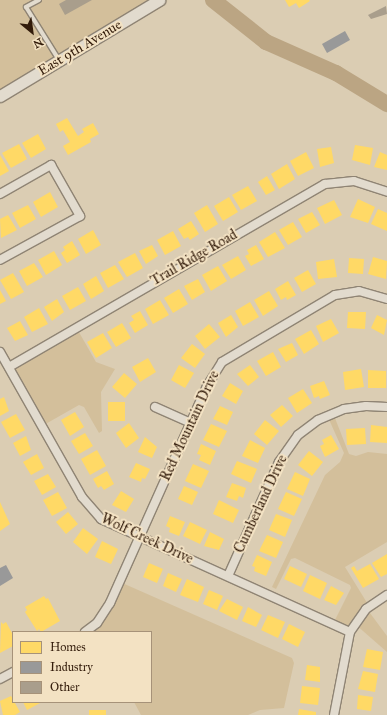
<!DOCTYPE html>
<style>
body{margin:0}
#map{position:relative;width:387px;height:715px;overflow:hidden;background:#dbcdb3;font-family:"IM FELL Great Primer",serif}
div>[style]{position:absolute}
.green>*{inset:0;background:#d3bf9b}
.homes>*{inset:0;background:#ffd966}
.industry>*{inset:0;background:#999}
.river>*{height:16px;margin:-8px;padding:0 8px;transform-origin:8px;border-radius:8px;background:#bba583}
.building>*{inset:0;background:#a99e8c}
.roads{filter:drop-shadow(1px 0 #8f8474) drop-shadow(-1px 0 #8f8474) drop-shadow(0 1px #8f8474) drop-shadow(0 -1px #8f8474)}
.lane>*{height:4px;margin:-2px;padding:0 2px;transform-origin:2px;border-radius:2px;background:#e2dbce}
.street>*{height:8px;margin:-4px;padding:0 4px;transform-origin:4px;border-radius:4px;background:#e2dbce}
.secondary>*{height:11px;margin:-5.5px;padding:0 5.5px;transform-origin:5.5px;border-radius:5.5px;background:#e2dbce}
span{translate:-50% -50%;white-space:nowrap;text-align:center;line-height:1.15;-webkit-text-stroke:4px #f3e2c3;paint-order:stroke}
.street-label{font-size:14px;color:#321b0a}
.legend{position:absolute;left:12px;top:631px;width:140px;height:72px;box-sizing:border-box;background:#f3e2c3;border:1px solid #a69279;margin:0;padding:5px 7px;list-style:none;font-size:12px;color:#321b0a}
.legend li{display:flex;align-items:center;gap:8px;height:20px}
.legend b{width:20px;border:1px solid #a69279}
.north{position:absolute;left:12px;top:12px;width:40px;height:40px;-webkit-text-stroke:3px #f3e2c3;paint-order:stroke;rotate:151deg;font-size:11px;font-weight:700;line-height:16px;text-align:center;color:#321b0a}
.north::after{content:'';display:block;margin:auto;width:14px;height:18px;background:#321b0a;clip-path:polygon(50% 0,100% 100%,50% 72%,0 100%)}
</style>
<div id="map">
<div class="green">
<div style="clip-path:polygon(0 0,159px 0,0 96px)"></div>
<div style="clip-path:polygon(76px 327px,96px 362px,115px 369px,101px 392px,102px 431px,99px 433px,84px 407px,79px 405px,42px 426px,9px 367px)"></div>
<div style="clip-path:polygon(333px 413px,349px 454px,356px 456px,368px 452px,387px 454px,387px 542px,345px 567px,369px 606px,367px 609px,387px 636px,387px 652px,355px 624px,350px 632px,333px 624px,351px 588px,350px 585px,295px 558px,291px 559px,276px 589px,272px 587px,325px 475px,340px 462px,344px 453px,327px 415px)"></div>
<div style="clip-path:polygon(120px 582px,292px 658px,294px 663px,284px 708px,260px 710px,248px 715px,141px 715px,134px 702px,151px 702px,151px 632px,94px 632px,91px 627px)"></div>
</div>
<div class="homes">
<div style="clip-path:polygon(285px 0,309px 0,310px 1px,299px 8px,296px 3px,289px 7px)"></div>
<div style="clip-path:polygon(67px 118px,78px 136px,84px 132px,82px 129px,93px 123px,99px 134px,90px 139px,91px 142px,68px 155px,63px 146px,70px 142px,63px 130px,60px 132px,56px 124px)"></div>
<div style="clip-path:polygon(38px 134px,46px 149px,31px 158px,22px 143px)"></div>
<div style="clip-path:polygon(19px 144px,27px 159px,11px 168px,2px 153px)"></div>
<div style="clip-path:polygon(355px 145px,373px 148px,370px 165px,352px 160px)"></div>
<div style="clip-path:polygon(331px 147px,334px 163px,320px 167px,317px 149px)"></div>
<div style="clip-path:polygon(306px 152px,314px 168px,298px 176px,290px 161px)"></div>
<div style="clip-path:polygon(380px 152px,387px 155px,387px 170px,374px 167px)"></div>
<div style="clip-path:polygon(0 155px,9px 171px,0 176px)"></div>
<div style="clip-path:polygon(287px 164px,295px 179px,279px 189px,271px 174px)"></div>
<div style="clip-path:polygon(267px 176px,275px 190px,266px 195px,258px 182px)"></div>
<div style="clip-path:polygon(248px 186px,257px 201px,241px 210px,232px 195px)"></div>
<div style="clip-path:polygon(50px 192px,58px 207px,41px 217px,33px 202px)"></div>
<div style="clip-path:polygon(229px 197px,238px 212px,223px 221px,214px 206px)"></div>
<div style="clip-path:polygon(358px 199px,375px 207px,368px 223px,350px 217px)"></div>
<div style="clip-path:polygon(334px 200px,342px 215px,325px 224px,317px 208px)"></div>
<div style="clip-path:polygon(28px 205px,36px 219px,20px 228px,12px 213px)"></div>
<div style="clip-path:polygon(207px 205px,218px 224px,205px 232px,194px 213px)"></div>
<div style="clip-path:polygon(378px 209px,387px 213px,387px 231px,371px 224px)"></div>
<div style="clip-path:polygon(312px 212px,320px 225px,306px 233px,298px 219px)"></div>
<div style="clip-path:polygon(8px 215px,17px 230px,1px 238px,0 219px)"></div>
<div style="clip-path:polygon(191px 221px,199px 234px,190px 240px,188px 237px,184px 239px,178px 229px)"></div>
<div style="clip-path:polygon(293px 222px,302px 237px,288px 245px,279px 230px)"></div>
<div style="clip-path:polygon(93px 230px,101px 245px,86px 254px,78px 239px)"></div>
<div style="clip-path:polygon(173px 231px,181px 246px,165px 255px,157px 240px)"></div>
<div style="clip-path:polygon(275px 232px,285px 248px,268px 257px,259px 242px)"></div>
<div style="clip-path:polygon(72px 241px,80px 255px,67px 263px,61px 253px,65px 250px,63px 247px)"></div>
<div style="clip-path:polygon(152px 245px,158px 256px,146px 264px,139px 251px)"></div>
<div style="clip-path:polygon(256px 245px,264px 259px,251px 266px,245px 256px,249px 254px,247px 250px)"></div>
<div style="clip-path:polygon(54px 251px,62px 265px,46px 275px,38px 260px)"></div>
<div style="clip-path:polygon(135px 253px,143px 268px,127px 277px,118px 262px)"></div>
<div style="clip-path:polygon(238px 256px,246px 270px,231px 279px,222px 265px)"></div>
<div style="clip-path:polygon(373px 257px,387px 261px,386px 279px,368px 274px)"></div>
<div style="clip-path:polygon(349px 258px,364px 259px,363px 274px,348px 273px)"></div>
<div style="clip-path:polygon(334px 259px,337px 277px,318px 279px,316px 262px)"></div>
<div style="clip-path:polygon(34px 263px,43px 277px,27px 286px,19px 271px)"></div>
<div style="clip-path:polygon(115px 265px,124px 279px,108px 288px,100px 273px)"></div>
<div style="clip-path:polygon(218px 266px,227px 281px,211px 291px,202px 275px)"></div>
<div style="clip-path:polygon(308px 270px,316px 284px,302px 292px,294px 278px)"></div>
<div style="clip-path:polygon(13px 273px,24px 292px,11px 299px,0 280px)"></div>
<div style="clip-path:polygon(96px 276px,104px 291px,91px 299px,83px 284px)"></div>
<div style="clip-path:polygon(198px 279px,205px 292px,192px 300px,184px 286px)"></div>
<div style="clip-path:polygon(288px 281px,296px 295px,287px 300px,286px 297px,281px 300px,275px 289px)"></div>
<div style="clip-path:polygon(78px 287px,86px 301px,70px 310px,62px 296px)"></div>
<div style="clip-path:polygon(179px 289px,188px 304px,173px 313px,164px 298px)"></div>
<div style="clip-path:polygon(0 290px,6px 301px,0 304px)"></div>
<div style="clip-path:polygon(269px 291px,278px 306px,263px 316px,254px 300px)"></div>
<div style="clip-path:polygon(57px 299px,64px 312px,52px 321px,44px 307px)"></div>
<div style="clip-path:polygon(160px 300px,169px 315px,153px 324px,145px 309px)"></div>
<div style="clip-path:polygon(250px 302px,259px 317px,243px 326px,235px 311px)"></div>
<div style="clip-path:polygon(39px 308px,48px 324px,32px 332px,24px 317px)"></div>
<div style="clip-path:polygon(140px 311px,148px 325px,135px 333px,129px 323px,134px 320px,131px 316px)"></div>
<div style="clip-path:polygon(348px 312px,366px 312px,365px 329px,347px 328px)"></div>
<div style="clip-path:polygon(231px 315px,238px 327px,226px 337px,218px 323px)"></div>
<div style="clip-path:polygon(377px 315px,387px 320px,384px 335px,371px 328px)"></div>
<div style="clip-path:polygon(331px 319px,339px 333px,323px 342px,316px 326px)"></div>
<div style="clip-path:polygon(20px 321px,28px 335px,15px 341px,7px 328px)"></div>
<div style="clip-path:polygon(122px 323px,131px 338px,116px 347px,107px 332px)"></div>
<div style="clip-path:polygon(209px 324px,220px 337px,205px 349px,195px 336px)"></div>
<div style="clip-path:polygon(311px 330px,319px 344px,304px 354px,295px 339px)"></div>
<div style="clip-path:polygon(103px 333px,112px 348px,96px 358px,87px 342px)"></div>
<div style="clip-path:polygon(292px 343px,298px 355px,286px 362px,278px 349px)"></div>
<div style="clip-path:polygon(192px 344px,205px 354px,195px 368px,181px 358px)"></div>
<div style="clip-path:polygon(273px 352px,281px 367px,266px 376px,257px 361px)"></div>
<div style="clip-path:polygon(148px 358px,156px 372px,140px 382px,132px 367px)"></div>
<div style="clip-path:polygon(179px 365px,194px 373px,185px 388px,171px 380px)"></div>
<div style="clip-path:polygon(250px 365px,259px 377px,248px 386px,237px 374px)"></div>
<div style="clip-path:polygon(361px 369px,364px 387px,345px 390px,343px 372px)"></div>
<div style="clip-path:polygon(368px 370px,386px 371px,386px 388px,368px 388px)"></div>
<div style="clip-path:polygon(124px 373px,137px 384px,125px 398px,112px 387px)"></div>
<div style="clip-path:polygon(324px 381px,330px 395px,320px 399px,319px 396px,314px 398px,310px 386px)"></div>
<div style="clip-path:polygon(230px 383px,243px 391px,236px 404px,222px 396px)"></div>
<div style="clip-path:polygon(303px 389px,312px 403px,297px 413px,288px 398px)"></div>
<div style="clip-path:polygon(4px 397px,9px 411px,0 416px,0 399px)"></div>
<div style="clip-path:polygon(108px 402px,125px 402px,125px 421px,108px 421px)"></div>
<div style="clip-path:polygon(282px 405px,293px 416px,281px 427px,270px 415px)"></div>
<div style="clip-path:polygon(220px 406px,233px 412px,227px 425px,213px 419px)"></div>
<div style="clip-path:polygon(75px 412px,84px 427px,70px 436px,61px 420px)"></div>
<div style="clip-path:polygon(16px 414px,25px 430px,10px 438px,1px 422px)"></div>
<div style="clip-path:polygon(265px 420px,279px 431px,267px 445px,254px 434px)"></div>
<div style="clip-path:polygon(129px 423px,139px 438px,126px 448px,116px 433px)"></div>
<div style="clip-path:polygon(211px 424px,227px 431px,219px 447px,203px 440px)"></div>
<div style="clip-path:polygon(371px 425px,387px 427px,387px 443px,370px 442px)"></div>
<div style="clip-path:polygon(365px 428px,366px 444px,347px 445px,346px 429px)"></div>
<div style="clip-path:polygon(85px 433px,93px 446px,79px 454px,71px 441px)"></div>
<div style="clip-path:polygon(331px 435px,339px 449px,325px 457px,320px 446px,324px 444px,322px 440px)"></div>
<div style="clip-path:polygon(26px 436px,31px 450px,20px 456px,13px 443px)"></div>
<div style="clip-path:polygon(145px 437px,157px 447px,152px 458px,138px 452px)"></div>
<div style="clip-path:polygon(250px 440px,265px 448px,258px 463px,242px 456px)"></div>
<div style="clip-path:polygon(201px 444px,216px 451px,210px 465px,199px 460px,201px 455px,197px 454px)"></div>
<div style="clip-path:polygon(97px 450px,106px 466px,90px 475px,81px 459px)"></div>
<div style="clip-path:polygon(309px 451px,323px 462px,312px 476px,298px 465px)"></div>
<div style="clip-path:polygon(37px 454px,44px 468px,31px 475px,23px 462px)"></div>
<div style="clip-path:polygon(237px 461px,257px 469px,251px 483px,231px 474px)"></div>
<div style="clip-path:polygon(136px 463px,150px 469px,145px 479px,142px 478px,141px 482px,129px 477px)"></div>
<div style="clip-path:polygon(193px 464px,209px 471px,201px 488px,185px 481px)"></div>
<div style="clip-path:polygon(107px 471px,114px 484px,104px 490px,101px 486px,98px 488px,93px 479px)"></div>
<div style="clip-path:polygon(295px 472px,310px 479px,303px 496px,287px 489px)"></div>
<div style="clip-path:polygon(48px 474px,56px 487px,42px 495px,34px 481px)"></div>
<div style="clip-path:polygon(232px 483px,246px 488px,243px 498px,239px 496px,237px 501px,226px 497px)"></div>
<div style="clip-path:polygon(184px 486px,198px 492px,192px 505px,178px 499px)"></div>
<div style="clip-path:polygon(121px 491px,134px 499px,126px 512px,112px 505px)"></div>
<div style="clip-path:polygon(58px 492px,67px 508px,52px 516px,43px 500px)"></div>
<div style="clip-path:polygon(286px 492px,302px 499px,294px 516px,278px 509px)"></div>
<div style="clip-path:polygon(219px 500px,239px 510px,233px 523px,213px 514px)"></div>
<div style="clip-path:polygon(0 502px,10px 524px,0 531px)"></div>
<div style="clip-path:polygon(68px 512px,78px 524px,66px 534px,56px 522px)"></div>
<div style="clip-path:polygon(276px 514px,292px 520px,285px 537px,269px 530px)"></div>
<div style="clip-path:polygon(170px 516px,185px 522px,179px 536px,169px 532px,170px 528px,166px 526px)"></div>
<div style="clip-path:polygon(190px 522px,207px 530px,200px 544px,183px 536px)"></div>
<div style="clip-path:polygon(83px 528px,98px 539px,87px 554px,73px 542px)"></div>
<div style="clip-path:polygon(210px 532px,224px 539px,219px 550px,204px 546px)"></div>
<div style="clip-path:polygon(267px 535px,283px 542px,276px 558px,259px 551px)"></div>
<div style="clip-path:polygon(102px 541px,118px 549px,111px 564px,95px 557px)"></div>
<div style="clip-path:polygon(387px 554px,387px 574px,381px 577px,372px 563px)"></div>
<div style="clip-path:polygon(257px 555px,272px 562px,266px 576px,254px 571px,255px 567px,252px 566px)"></div>
<div style="clip-path:polygon(149px 563px,163px 569px,157px 583px,143px 577px)"></div>
<div style="clip-path:polygon(370px 564px,379px 579px,363px 588px,351px 568px,354px 566px,357px 571px)"></div>
<div style="clip-path:polygon(290px 566px,307px 574px,301px 587px,284px 579px)"></div>
<div style="clip-path:polygon(168px 573px,182px 579px,176px 592px,163px 586px)"></div>
<div style="clip-path:polygon(310px 575px,327px 583px,320px 599px,303px 591px)"></div>
<div style="clip-path:polygon(187px 579px,204px 587px,198px 602px,180px 595px)"></div>
<div style="clip-path:polygon(331px 586px,344px 593px,336px 605px,324px 600px)"></div>
<div style="clip-path:polygon(209px 590px,223px 596px,217px 610px,203px 604px)"></div>
<div style="clip-path:polygon(44px 596px,46px 599px,48px 598px,60px 621px,41px 632px,39px 629px,37px 631px,25px 612px,27px 610px,25px 607px)"></div>
<div style="clip-path:polygon(227px 599px,243px 607px,237px 620px,219px 611px)"></div>
<div style="clip-path:polygon(248px 607px,262px 615px,256px 627px,242px 621px)"></div>
<div style="clip-path:polygon(268px 615px,285px 622px,278px 638px,261px 630px)"></div>
<div style="clip-path:polygon(1px 622px,3px 624px,6px 622px,13px 635px,13px 646px,0 653px)"></div>
<div style="clip-path:polygon(289px 624px,305px 632px,298px 647px,282px 639px)"></div>
<div style="clip-path:polygon(367px 649px,383px 652px,380px 670px,363px 667px)"></div>
<div style="clip-path:polygon(307px 665px,320px 667px,320px 682px,305px 680px)"></div>
<div style="clip-path:polygon(363px 671px,378px 674px,375px 692px,358px 689px)"></div>
<div style="clip-path:polygon(302px 686px,320px 688px,318px 705px,300px 703px)"></div>
<div style="clip-path:polygon(358px 695px,373px 697px,371px 711px,357px 709px)"></div>
<div style="clip-path:polygon(11px 696px,20px 712px,15px 715px,3px 715px,0 701px)"></div>
<div style="clip-path:polygon(23px 702px,42px 702px,27px 710px)"></div>
<div style="clip-path:polygon(299px 709px,316px 712px,316px 715px,298px 715px)"></div>
<div style="clip-path:polygon(89px 710px,106px 710px,106px 715px,89px 715px)"></div>
</div>
<div class="industry">
<div style="clip-path:polygon(345px 31px,350px 40px,327px 53px,322px 44px)"></div>
<div style="clip-path:polygon(6px 565px,13px 578px,0 586px,0 568px)"></div>
</div>
<div class="river">
<div style="left:213px;top:0;width:68px;rotate:38.4deg"></div>
<div style="left:266px;top:42px;width:77px;rotate:23.9deg"></div>
<div style="left:336px;top:73px;width:60px;rotate:31.3deg"></div>
</div>
<div class="building">
<div style="clip-path:polygon(66px 0,92px 0,65px 15px,59px 4px)"></div>
<div style="clip-path:polygon(386px 6px,387px 14px,371px 19px,368px 15px)"></div>
</div>
<div class="roads">
<div class="lane">
<div style="left:39px;top:0;width:15px;rotate:152deg"></div>
<div style="left:26px;top:7px;width:62px;rotate:58.1deg"></div>
</div>
<div class="street">
<div style="left:0;top:194px;width:59px;rotate:-29.6deg"></div>
<div style="left:51px;top:165px;width:59px;rotate:60.4deg"></div>
<div style="left:80px;top:216px;width:91px;rotate:151.2deg"></div>
<div style="left:0;top:352px;width:167px;rotate:60.5deg"></div>
<div style="left:82px;top:497px;width:29px;rotate:49deg"></div>
<div style="left:101px;top:519px;width:273px;rotate:24.4deg"></div>
<div style="left:9px;top:367px;width:365px;rotate:-30.1deg"></div>
<div style="left:325px;top:184px;width:29px;rotate:-6deg"></div>
<div style="left:354px;top:181px;width:35px;rotate:18deg"></div>
<div style="left:155px;top:407px;width:39px;rotate:24deg"></div>
<div style="left:228px;top:576px;width:125px;rotate:-65.9deg"></div>
<div style="left:279px;top:462px;width:33px;rotate:-55deg"></div>
<div style="left:298px;top:435px;width:25px;rotate:-37deg"></div>
<div style="left:318px;top:420px;width:28px;rotate:-23deg"></div>
<div style="left:344px;top:409px;width:22px;rotate:-8deg"></div>
<div style="left:366px;top:406px;width:21px;rotate:3deg"></div>
<div style="left:85px;top:632px;width:15px;rotate:-37deg"></div>
<div style="left:97px;top:623px;width:24px;rotate:-57deg"></div>
<div style="left:110px;top:603px;width:238px;rotate:-65.9deg"></div>
<div style="left:207px;top:386px;width:28px;rotate:-58deg"></div>
<div style="left:222px;top:362px;width:131px;rotate:-30.7deg"></div>
<div style="left:335px;top:295px;width:24px;rotate:-9deg"></div>
<div style="left:359px;top:291px;width:29px;rotate:16deg"></div>
<div style="left:0;top:679px;width:15px;rotate:-28deg"></div>
<div style="left:334px;top:715px;width:85px;rotate:-79.1deg"></div>
<div style="left:350px;top:632px;width:28px;rotate:-55deg"></div>
<div style="left:366px;top:609px;width:25px;rotate:-34deg"></div>
</div>
<div class="secondary">
<div style="left:0;top:96px;width:186px;rotate:-31.1deg"></div>
</div>
</div>
<div class="street-label">
<span style="left:80px;top:48px;rotate:-31deg">East 9th Avenue</span>
<span style="left:194px;top:258px;rotate:-30deg">Trail Ridge Road</span>
<span style="left:190px;top:426px;rotate:-65deg">Red Mountain Drive</span>
<span style="left:261px;top:504px;rotate:-65deg">Cumberland Drive</span>
<span style="left:147px;top:539px;rotate:25deg">Wolf Creek Drive</span>
</div>
<ul class="legend">
<li><b style="height:11px;background:#ffd966"></b>Homes</li>
<li><b style="height:11px;background:#999"></b>Industry</li>
<li><b style="height:11px;background:#a99e8c"></b>Other</li>
</ul>
<div class="north">N</div>
</div>
